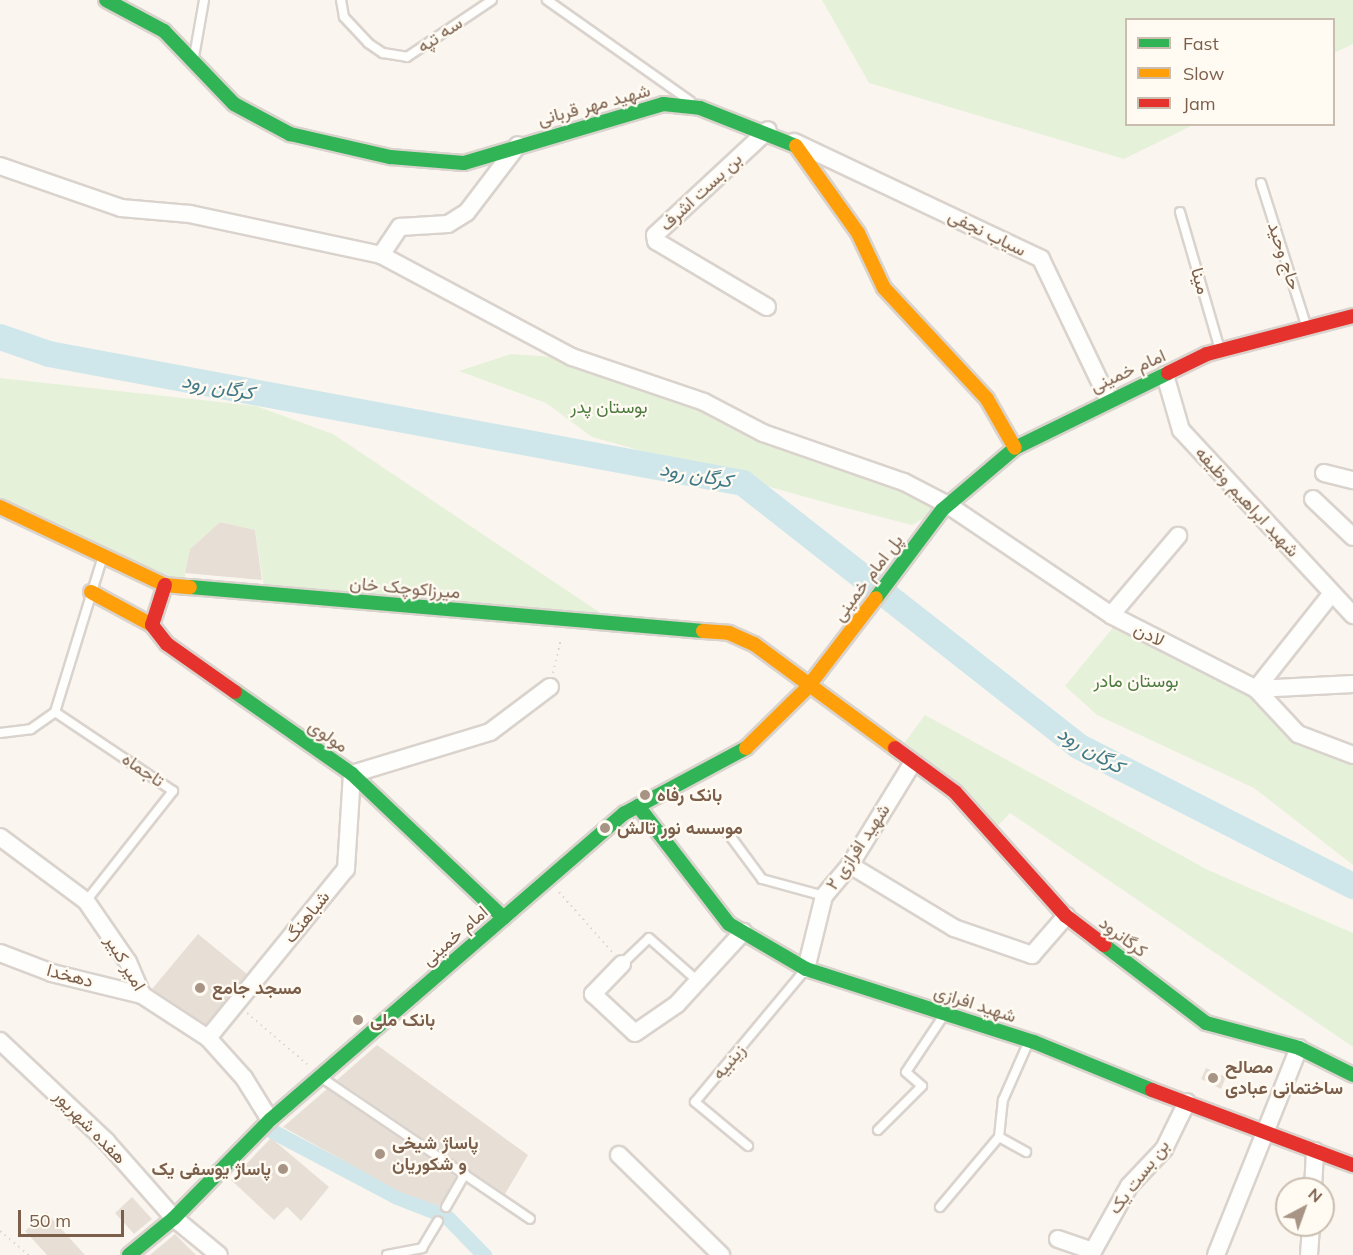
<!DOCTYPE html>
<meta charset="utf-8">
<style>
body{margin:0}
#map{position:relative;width:1353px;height:1255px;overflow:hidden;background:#faf6ef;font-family:Mulish,Vazirmatn,sans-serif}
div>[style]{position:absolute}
.green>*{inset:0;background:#e6f1da}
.canal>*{height:15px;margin:-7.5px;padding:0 7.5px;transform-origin:7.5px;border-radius:7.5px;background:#cfe7eb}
.river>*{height:26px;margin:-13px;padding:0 13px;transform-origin:13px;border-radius:13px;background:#cfe7eb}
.building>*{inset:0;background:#e7dfd6}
.path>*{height:2px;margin-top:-1px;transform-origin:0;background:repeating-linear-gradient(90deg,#ddd6cf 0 1.5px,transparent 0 6px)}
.roads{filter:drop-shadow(2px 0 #dad3cd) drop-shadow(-2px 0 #dad3cd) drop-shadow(0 2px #dad3cd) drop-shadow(0 -2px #dad3cd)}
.lane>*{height:8px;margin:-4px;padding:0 4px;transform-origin:4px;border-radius:4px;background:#fefefd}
.street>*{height:16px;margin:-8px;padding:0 8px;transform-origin:8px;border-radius:8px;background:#fefefd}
.fast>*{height:14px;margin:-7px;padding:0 7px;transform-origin:7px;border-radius:7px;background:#30b455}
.slow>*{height:14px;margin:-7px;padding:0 7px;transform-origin:7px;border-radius:7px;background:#ff9f0a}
.jam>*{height:14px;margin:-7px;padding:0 7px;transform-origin:7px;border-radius:7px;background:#e5322d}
.dots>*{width:16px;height:16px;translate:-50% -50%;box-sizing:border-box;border:3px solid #fffbf3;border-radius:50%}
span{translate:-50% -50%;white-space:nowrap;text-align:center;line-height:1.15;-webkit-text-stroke:4.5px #fffbf3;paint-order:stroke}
.street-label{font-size:18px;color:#7b5f4b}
.park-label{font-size:18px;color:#4e7b40}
.poi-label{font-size:18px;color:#7b5f4b;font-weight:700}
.left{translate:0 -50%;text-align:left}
.right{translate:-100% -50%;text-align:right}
.water-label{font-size:20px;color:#407988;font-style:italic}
.legend{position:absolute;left:1125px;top:18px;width:210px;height:108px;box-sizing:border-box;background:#fffbf3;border:2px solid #cabdb0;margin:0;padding:8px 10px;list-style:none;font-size:18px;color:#7b5f4b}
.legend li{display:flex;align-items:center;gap:12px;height:30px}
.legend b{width:30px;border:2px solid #cabdb0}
.north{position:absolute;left:1275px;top:1177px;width:60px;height:60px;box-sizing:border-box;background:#fffbf3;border:2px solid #cabdb0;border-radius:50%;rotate:41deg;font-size:16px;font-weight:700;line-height:24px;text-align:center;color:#7b5f4b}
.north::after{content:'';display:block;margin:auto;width:21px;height:27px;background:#a79484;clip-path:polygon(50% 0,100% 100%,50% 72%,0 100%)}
.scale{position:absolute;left:18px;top:1210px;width:106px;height:27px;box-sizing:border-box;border:3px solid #7b5f4b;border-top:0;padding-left:8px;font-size:18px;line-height:21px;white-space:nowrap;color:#7b5f4b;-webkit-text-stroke:4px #fffbf3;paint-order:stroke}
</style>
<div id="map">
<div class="green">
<div style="clip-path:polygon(822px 0,1353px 0,1353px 44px,1334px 53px,1334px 20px,1126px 20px,1126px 124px,1193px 125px,1124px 159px,869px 83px)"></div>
<div style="clip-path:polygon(511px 354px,570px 358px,948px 505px,912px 525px,838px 506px,592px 437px,546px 403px,459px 371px)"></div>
<div style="clip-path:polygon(0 378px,256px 406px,333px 434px,614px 622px,265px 593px,255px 530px,220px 522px,190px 549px,183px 586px,0 506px)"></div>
<div style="clip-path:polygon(1120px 619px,1256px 689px,1298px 734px,1353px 756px,1353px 865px,1254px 788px,1097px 715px,1065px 686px)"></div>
<div style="clip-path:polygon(925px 715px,1208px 870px,1353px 933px,1353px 1047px,1010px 813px,991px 833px,899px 750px)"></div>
</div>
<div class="canal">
<div style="left:272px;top:1131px;width:141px;rotate:27.8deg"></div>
<div style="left:397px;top:1197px;width:44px;rotate:21.3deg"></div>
<div style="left:448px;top:1218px;width:52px;rotate:45.8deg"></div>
</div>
<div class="river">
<div style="left:0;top:337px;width:52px;rotate:19.1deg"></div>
<div style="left:49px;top:354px;width:706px;rotate:10.53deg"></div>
<div style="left:743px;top:483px;width:426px;rotate:38.1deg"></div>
<div style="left:1078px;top:746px;width:309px;rotate:27deg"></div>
</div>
<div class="building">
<div style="clip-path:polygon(220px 522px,255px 530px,262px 580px,185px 573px,190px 549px)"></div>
<div style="clip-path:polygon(198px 934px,247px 974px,206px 1024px,152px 989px)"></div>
<div style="clip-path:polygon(377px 1045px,528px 1155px,505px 1194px,337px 1080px)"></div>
<div style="clip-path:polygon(1206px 1068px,1226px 1077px,1221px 1089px,1201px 1079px)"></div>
<div style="clip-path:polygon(327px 1089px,456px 1177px,440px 1206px,400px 1192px,283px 1127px)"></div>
<div style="clip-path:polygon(271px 1138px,329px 1187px,301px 1221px,287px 1207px,274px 1220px,231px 1180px)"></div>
<div style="clip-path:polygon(132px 1197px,152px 1219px,134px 1234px,115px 1213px)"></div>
<div style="clip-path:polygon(46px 1212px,85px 1255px,47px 1255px,25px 1231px)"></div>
<div style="clip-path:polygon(175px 1234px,196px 1255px,150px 1255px)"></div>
</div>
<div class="path">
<div style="left:553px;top:673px;width:36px;rotate:-77deg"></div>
<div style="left:559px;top:892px;width:81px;rotate:48.5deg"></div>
<div style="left:247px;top:1013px;width:79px;rotate:40.4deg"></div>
<div style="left:0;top:1231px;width:38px;rotate:40deg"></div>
</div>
<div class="roads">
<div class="lane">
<div style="left:341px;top:0;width:17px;rotate:80deg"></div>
<div style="left:344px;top:17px;width:35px;rotate:47deg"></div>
<div style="left:368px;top:43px;width:18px;rotate:34deg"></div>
<div style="left:383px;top:53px;width:24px;rotate:9deg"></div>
<div style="left:407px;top:57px;width:102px;rotate:-33.8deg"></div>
<div style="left:547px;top:0;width:175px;rotate:35.2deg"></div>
<div style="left:194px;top:57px;width:58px;rotate:-80deg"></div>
<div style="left:1261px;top:183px;width:152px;rotate:72.4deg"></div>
<div style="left:1180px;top:212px;width:144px;rotate:73.8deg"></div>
<div style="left:55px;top:712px;width:142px;rotate:33.8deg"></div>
<div style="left:173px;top:791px;width:140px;rotate:128.3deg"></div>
<div style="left:0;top:733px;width:31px;rotate:-7deg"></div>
<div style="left:31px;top:729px;width:29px;rotate:-35deg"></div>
<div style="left:55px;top:712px;width:160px;rotate:-72.9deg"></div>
<div style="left:728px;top:833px;width:57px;rotate:53.5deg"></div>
<div style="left:762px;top:879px;width:64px;rotate:15.3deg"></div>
<div style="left:622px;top:964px;width:37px;rotate:-44deg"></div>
<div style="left:649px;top:938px;width:65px;rotate:41.3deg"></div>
<div style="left:322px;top:1078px;width:251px;rotate:34.1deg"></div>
<div style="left:878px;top:1130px;width:62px;rotate:-45deg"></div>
<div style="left:922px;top:1086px;width:21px;rotate:-139deg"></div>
<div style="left:906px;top:1072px;width:69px;rotate:-56.3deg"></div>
<div style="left:999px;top:1137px;width:31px;rotate:29deg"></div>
<div style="left:748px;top:1146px;width:69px;rotate:-140.3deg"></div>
<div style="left:695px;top:1102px;width:173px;rotate:-50.2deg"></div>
<div style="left:446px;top:1207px;width:38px;rotate:-60deg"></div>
<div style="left:940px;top:1207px;width:92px;rotate:-49.9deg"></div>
<div style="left:999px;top:1137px;width:37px;rotate:-84deg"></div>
<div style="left:1003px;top:1100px;width:64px;rotate:-66.2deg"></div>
<div style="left:387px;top:1255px;width:36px;rotate:-11deg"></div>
<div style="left:422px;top:1248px;width:31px;rotate:-59deg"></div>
</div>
<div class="street">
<div style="left:794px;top:142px;width:273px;rotate:25.3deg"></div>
<div style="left:1041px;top:259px;width:155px;rotate:64.4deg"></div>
<div style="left:0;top:166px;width:128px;rotate:19.1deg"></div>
<div style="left:121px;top:208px;width:69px;rotate:5deg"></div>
<div style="left:190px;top:214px;width:195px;rotate:12.1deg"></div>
<div style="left:381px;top:255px;width:217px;rotate:28.1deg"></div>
<div style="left:572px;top:357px;width:139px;rotate:18.8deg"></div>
<div style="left:704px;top:402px;width:67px;rotate:27.7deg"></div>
<div style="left:763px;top:433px;width:149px;rotate:19.2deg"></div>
<div style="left:904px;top:482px;width:50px;rotate:27.6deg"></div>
<div style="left:948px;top:505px;width:197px;rotate:34deg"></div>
<div style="left:1111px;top:615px;width:163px;rotate:27deg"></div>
<div style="left:1256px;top:689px;width:62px;rotate:47deg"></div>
<div style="left:1298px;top:734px;width:59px;rotate:20.9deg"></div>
<div style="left:381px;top:255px;width:34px;rotate:-56deg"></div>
<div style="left:400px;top:227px;width:48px;rotate:-3.6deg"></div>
<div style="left:448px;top:224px;width:22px;rotate:-32deg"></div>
<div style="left:467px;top:212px;width:84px;rotate:-52.7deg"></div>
<div style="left:767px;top:307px;width:129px;rotate:-149.3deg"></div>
<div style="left:656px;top:241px;width:6px;rotate:-99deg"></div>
<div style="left:655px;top:235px;width:154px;rotate:-42.9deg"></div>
<div style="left:1165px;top:375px;width:57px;rotate:73.8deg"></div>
<div style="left:1181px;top:430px;width:253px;rotate:47.1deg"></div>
<div style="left:1324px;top:473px;width:30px;rotate:14deg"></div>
<div style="left:1313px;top:499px;width:55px;rotate:43.5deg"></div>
<div style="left:1111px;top:615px;width:104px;rotate:-49.7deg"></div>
<div style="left:1256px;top:689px;width:122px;rotate:-51.6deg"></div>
<div style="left:1256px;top:689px;width:97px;rotate:-3deg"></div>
<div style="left:0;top:837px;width:107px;rotate:36.7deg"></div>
<div style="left:86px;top:901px;width:74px;rotate:55.5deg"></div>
<div style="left:128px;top:962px;width:36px;rotate:67deg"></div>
<div style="left:142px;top:995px;width:79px;rotate:33.1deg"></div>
<div style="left:208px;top:1038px;width:54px;rotate:48deg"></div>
<div style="left:244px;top:1078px;width:49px;rotate:58.2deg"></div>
<div style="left:850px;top:865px;width:122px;rotate:31.2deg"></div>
<div style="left:954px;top:928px;width:83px;rotate:19.1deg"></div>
<div style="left:1032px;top:955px;width:52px;rotate:-48.9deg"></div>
<div style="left:0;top:953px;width:56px;rotate:21deg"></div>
<div style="left:52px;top:973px;width:93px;rotate:13.7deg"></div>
<div style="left:622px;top:964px;width:42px;rotate:134deg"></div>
<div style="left:593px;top:994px;width:57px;rotate:42.9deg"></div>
<div style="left:635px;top:1033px;width:51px;rotate:-34.6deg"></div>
<div style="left:677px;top:1004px;width:98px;rotate:-47.5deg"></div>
<div style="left:806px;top:969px;width:75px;rotate:-76.1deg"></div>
<div style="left:824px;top:896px;width:40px;rotate:-50deg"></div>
<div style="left:850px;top:865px;width:119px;rotate:-58.5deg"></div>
<div style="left:208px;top:1038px;width:218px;rotate:-50.8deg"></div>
<div style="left:346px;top:869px;width:95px;rotate:-86.4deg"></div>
<div style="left:352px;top:774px;width:144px;rotate:-16.9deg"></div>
<div style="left:490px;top:732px;width:75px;rotate:-36.9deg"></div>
<div style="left:0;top:1041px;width:146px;rotate:43.3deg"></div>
<div style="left:106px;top:1141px;width:103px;rotate:48.6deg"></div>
<div style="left:174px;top:1218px;width:58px;rotate:39.4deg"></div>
<div style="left:619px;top:1155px;width:143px;rotate:44.4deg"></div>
<div style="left:1313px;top:1189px;width:38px;rotate:-87deg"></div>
<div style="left:1058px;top:1239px;width:37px;rotate:19deg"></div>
<div style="left:1093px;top:1251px;width:74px;rotate:-61deg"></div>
<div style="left:1129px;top:1186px;width:51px;rotate:-46.6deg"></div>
<div style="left:1164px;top:1149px;width:52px;rotate:-63.9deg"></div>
<div style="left:1216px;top:1255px;width:223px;rotate:-68.2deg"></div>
<div style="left:1309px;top:1255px;width:30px;rotate:-86deg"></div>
</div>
<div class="fast">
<div style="left:106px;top:0;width:66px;rotate:28.1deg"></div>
<div style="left:164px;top:31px;width:101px;rotate:46.2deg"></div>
<div style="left:234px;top:104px;width:64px;rotate:28.2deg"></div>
<div style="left:290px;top:134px;width:103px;rotate:13deg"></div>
<div style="left:390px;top:157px;width:74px;rotate:4.6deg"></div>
<div style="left:464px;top:163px;width:208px;rotate:-16.5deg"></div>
<div style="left:663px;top:104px;width:37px;rotate:6deg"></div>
<div style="left:700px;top:108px;width:103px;rotate:21.6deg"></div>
<div style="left:190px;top:587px;width:515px;rotate:4.9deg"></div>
<div style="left:876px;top:598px;width:110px;rotate:-53.1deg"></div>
<div style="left:942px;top:510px;width:96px;rotate:-40.3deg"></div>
<div style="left:1015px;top:448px;width:170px;rotate:-26.1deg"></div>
<div style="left:235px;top:692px;width:143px;rotate:35deg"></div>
<div style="left:352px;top:774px;width:209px;rotate:43.5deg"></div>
<div style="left:638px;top:806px;width:149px;rotate:52.4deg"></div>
<div style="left:729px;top:924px;width:89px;rotate:30.3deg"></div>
<div style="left:806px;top:969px;width:239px;rotate:17.8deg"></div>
<div style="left:1034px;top:1042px;width:127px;rotate:22.1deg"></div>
<div style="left:1104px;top:945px;width:128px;rotate:37.4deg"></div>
<div style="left:1206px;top:1023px;width:96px;rotate:15deg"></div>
<div style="left:1299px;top:1048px;width:60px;rotate:26.6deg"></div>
<div style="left:129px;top:1255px;width:58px;rotate:-39.4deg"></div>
<div style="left:174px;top:1218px;width:137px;rotate:-45.6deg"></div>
<div style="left:270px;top:1120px;width:469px;rotate:-40.9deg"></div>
<div style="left:625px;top:813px;width:137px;rotate:-28.2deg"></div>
</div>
<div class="slow">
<div style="left:796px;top:146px;width:107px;rotate:54.5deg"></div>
<div style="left:858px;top:233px;width:61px;rotate:64.7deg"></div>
<div style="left:884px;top:288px;width:151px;rotate:47.1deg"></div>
<div style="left:987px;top:399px;width:56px;rotate:60.3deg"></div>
<div style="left:0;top:507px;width:183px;rotate:25.3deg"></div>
<div style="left:165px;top:585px;width:25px;rotate:5deg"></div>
<div style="left:91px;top:592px;width:69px;rotate:28.4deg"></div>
<div style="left:703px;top:631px;width:26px;rotate:4deg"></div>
<div style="left:729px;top:633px;width:27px;rotate:24deg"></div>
<div style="left:754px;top:644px;width:175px;rotate:36.4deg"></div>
<div style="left:746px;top:748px;width:86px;rotate:-44.5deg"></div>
<div style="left:807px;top:688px;width:113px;rotate:-52.5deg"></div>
</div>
<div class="jam">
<div style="left:1168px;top:373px;width:43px;rotate:-26deg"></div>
<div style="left:1207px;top:354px;width:151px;rotate:-14.6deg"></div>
<div style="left:165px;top:585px;width:42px;rotate:108deg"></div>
<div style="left:152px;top:625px;width:24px;rotate:52deg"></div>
<div style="left:167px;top:644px;width:83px;rotate:35.2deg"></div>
<div style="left:895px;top:748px;width:74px;rotate:36.3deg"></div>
<div style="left:955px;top:792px;width:166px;rotate:48.2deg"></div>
<div style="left:1066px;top:916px;width:48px;rotate:37.3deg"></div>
<div style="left:1152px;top:1090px;width:215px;rotate:20.5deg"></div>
</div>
</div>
<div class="dots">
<div style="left:645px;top:795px;background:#a79484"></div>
<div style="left:605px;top:828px;background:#a79484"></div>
<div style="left:200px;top:988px;background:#a79484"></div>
<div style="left:358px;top:1020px;background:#a79484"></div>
<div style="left:1213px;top:1078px;background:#a79484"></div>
<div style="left:380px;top:1154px;background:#a79484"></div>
<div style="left:283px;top:1169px;background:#a79484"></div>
</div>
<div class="street-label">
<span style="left:440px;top:35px;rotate:-34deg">سه تپه</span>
<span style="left:594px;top:105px;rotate:-15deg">شهید مهر قربانی</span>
<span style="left:701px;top:192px;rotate:-43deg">بن بست اشرف</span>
<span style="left:987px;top:233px;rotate:26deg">سیاب نجفی</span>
<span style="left:1284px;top:256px;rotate:72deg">حاج وحید</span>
<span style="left:1200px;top:281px;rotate:74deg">مینا</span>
<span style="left:1128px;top:371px;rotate:-24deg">امام خمینی</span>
<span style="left:1247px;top:502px;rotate:47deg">شهید ابراهیم وظیفه</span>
<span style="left:868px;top:578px;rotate:-53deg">پل امام خمینی</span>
<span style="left:405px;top:588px;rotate:5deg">میرزاکوچک خان</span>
<span style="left:1149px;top:635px;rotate:27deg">لادن</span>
<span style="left:328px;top:736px;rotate:35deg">مولوی</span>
<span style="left:143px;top:770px;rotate:34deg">تاجماه</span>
<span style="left:858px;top:847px;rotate:-56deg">شهید افرازی ۲</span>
<span style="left:307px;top:917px;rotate:-51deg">شباهنگ</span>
<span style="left:455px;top:936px;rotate:-41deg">امام خمینی</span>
<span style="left:1123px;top:937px;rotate:37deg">کرگانرود</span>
<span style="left:125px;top:963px;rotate:59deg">امیر کبیر</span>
<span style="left:70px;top:976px;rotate:15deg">دهخدا</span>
<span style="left:975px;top:1004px;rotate:18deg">شهید افرازی</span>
<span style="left:729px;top:1062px;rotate:-50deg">زینبیه</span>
<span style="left:90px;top:1127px;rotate:46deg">هفده شهریور</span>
<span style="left:1139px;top:1177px;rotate:-53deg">بن بست یک</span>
</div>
<div class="park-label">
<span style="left:609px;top:407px">بوستان پدر</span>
<span style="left:1136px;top:681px">بوستان مادر</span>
</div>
<div class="poi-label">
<span class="left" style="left:657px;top:795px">بانک رفاه</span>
<span class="left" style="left:617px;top:828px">موسسه نور تالش</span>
<span class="left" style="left:212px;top:988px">مسجد جامع</span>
<span class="left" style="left:370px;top:1020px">بانک ملی</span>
<span class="left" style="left:1225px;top:1078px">مصالح<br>ساختمانی عبادی</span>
<span class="left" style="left:392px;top:1154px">پاساژ شیخی<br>و شکوریان</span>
<span class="right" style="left:271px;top:1169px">پاساژ یوسفی یک</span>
</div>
<div class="water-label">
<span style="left:218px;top:386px;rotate:10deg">کرگان رود</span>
<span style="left:696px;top:474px;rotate:10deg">کرگان رود</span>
<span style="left:1091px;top:749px;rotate:31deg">کرگان رود</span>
</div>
<ul class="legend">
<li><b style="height:8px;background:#30b455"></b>Fast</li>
<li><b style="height:8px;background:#ff9f0a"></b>Slow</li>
<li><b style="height:8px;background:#e5322d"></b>Jam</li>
</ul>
<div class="north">N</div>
<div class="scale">50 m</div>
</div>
